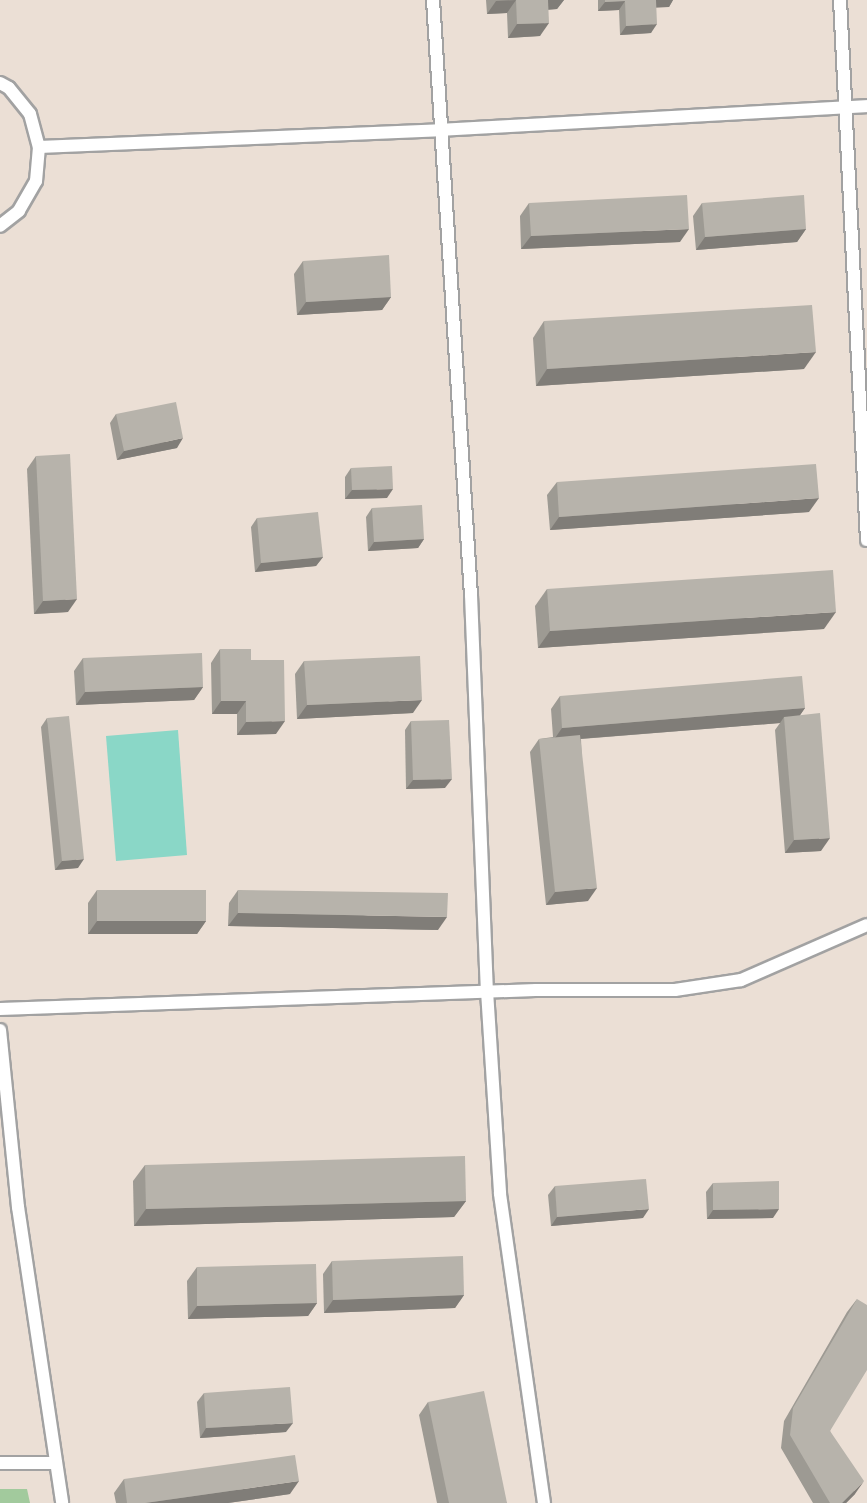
<!DOCTYPE html>
<style>
body{margin:0}
#map{position:relative;width:867px;height:1503px;overflow:hidden;background:#eeede5;font-family:Rubik,sans-serif}
div>[style]{position:absolute}
.military>*{inset:0;background:#ebdfd5}
.forest>*{inset:0;background:#a2ca9d}
.pitch>*{inset:0;background:#8ad7c7}
.roads{filter:drop-shadow(2px 0 #a2a2a2) drop-shadow(-2px 0 #a2a2a2) drop-shadow(0 2px #a2a2a2) drop-shadow(0 -2px #a2a2a2)}
.service>*{height:12px;margin:-6px;padding:0 6px;transform-origin:6px;border-radius:6px;background:#fff}
.wall>*{inset:0;background:#9d9a93}
.shaded-wall>*{inset:0;background:#807d78}
.building>*{inset:0;background:#b7b3ab}
span{translate:-50% -50%;white-space:nowrap;text-align:center;line-height:1.15;-webkit-text-stroke:4.5px #fff;paint-order:stroke}
</style>
<div id="map">
<div class="military">
<div style="clip-path:polygon(0 0,867px 0,867px 1503px,0 1503px)"></div>
</div>
<div class="forest">
<div style="clip-path:polygon(0 1489px,27px 1489px,30px 1503px,0 1503px)"></div>
</div>
<div class="pitch">
<div style="clip-path:polygon(178px 730px,187px 855px,116px 861px,106px 736px)"></div>
</div>
<div class="roads">
<div class="service">
<div style="left:433px;top:0;width:596px;rotate:86.35deg"></div>
<div style="left:471px;top:595px;width:396px;rotate:87.7deg"></div>
<div style="left:487px;top:991px;width:203px;rotate:86.3deg"></div>
<div style="left:500px;top:1194px;width:312px;rotate:81.9deg"></div>
<div style="left:840px;top:0;width:541px;rotate:87.14deg"></div>
<div style="left:0;top:83px;width:10px;rotate:29deg"></div>
<div style="left:9px;top:88px;width:33px;rotate:51deg"></div>
<div style="left:30px;top:114px;width:34px;rotate:75deg"></div>
<div style="left:39px;top:147px;width:34px;rotate:95deg"></div>
<div style="left:36px;top:181px;width:34px;rotate:120deg"></div>
<div style="left:19px;top:211px;width:24px;rotate:142deg"></div>
<div style="left:39px;top:147px;width:401px;rotate:-2.4deg"></div>
<div style="left:440px;top:130px;width:428px;rotate:-3.2deg"></div>
<div style="left:0;top:1009px;width:536px;rotate:-2.03deg"></div>
<div style="left:536px;top:990px;width:139px"></div>
<div style="left:675px;top:990px;width:67px;rotate:-8.6deg"></div>
<div style="left:741px;top:980px;width:137px;rotate:-23.6deg"></div>
<div style="left:0;top:1030px;width:178px;rotate:84.2deg"></div>
<div style="left:18px;top:1207px;width:299px;rotate:81.5deg"></div>
<div style="left:0;top:1463px;width:56px"></div>
</div>
</div>
<div class="wall">
<div style="clip-path:polygon(486px 0,564px 0,557px 9px,548px 10px,540px 36px,508px 38px,507px 13px,487px 14px)"></div>
<div style="clip-path:polygon(598px 0,673px 0,669px 7px,656px 7px,651px 33px,620px 35px,619px 10px,598px 11px)"></div>
<div style="clip-path:polygon(529px 203px,680px 242px,521px 249px,520px 216px)"></div>
<div style="clip-path:polygon(702px 203px,806px 229px,797px 242px,696px 250px,693px 216px)"></div>
<div style="clip-path:polygon(303px 261px,391px 297px,382px 310px,297px 315px,294px 274px)"></div>
<div style="clip-path:polygon(544px 321px,804px 369px,536px 386px,533px 338px)"></div>
<div style="clip-path:polygon(116px 414px,177px 448px,117px 460px,110px 423px)"></div>
<div style="clip-path:polygon(36px 456px,68px 612px,34px 614px,27px 469px)"></div>
<div style="clip-path:polygon(351px 468px,387px 498px,345px 499px,345px 477px)"></div>
<div style="clip-path:polygon(557px 482px,809px 512px,550px 530px,547px 495px)"></div>
<div style="clip-path:polygon(372px 508px,424px 539px,418px 548px,368px 551px,366px 517px)"></div>
<div style="clip-path:polygon(257px 518px,323px 557px,316px 566px,255px 572px,251px 527px)"></div>
<div style="clip-path:polygon(547px 589px,824px 629px,538px 648px,535px 606px)"></div>
<div style="clip-path:polygon(220px 649px,251px 660px,276px 734px,237px 735px,237px 714px,212px 714px,211px 663px)"></div>
<div style="clip-path:polygon(83px 658px,203px 687px,194px 700px,76px 705px,74px 671px)"></div>
<div style="clip-path:polygon(304px 661px,413px 713px,297px 719px,295px 674px)"></div>
<div style="clip-path:polygon(560px 696px,805px 708px,800px 715px,821px 851px,785px 853px,775px 730px,780px 723px,581px 739px,588px 901px,546px 905px,530px 752px,539px 739px,553px 737px,551px 709px)"></div>
<div style="clip-path:polygon(47px 718px,78px 868px,55px 870px,41px 727px)"></div>
<div style="clip-path:polygon(411px 721px,445px 788px,406px 789px,405px 730px)"></div>
<div style="clip-path:polygon(97px 890px,206px 921px,197px 934px,88px 934px,88px 903px)"></div>
<div style="clip-path:polygon(238px 890px,438px 930px,228px 926px,229px 903px)"></div>
<div style="clip-path:polygon(145px 1165px,466px 1201px,454px 1217px,134px 1226px,133px 1181px)"></div>
<div style="clip-path:polygon(713px 1183px,773px 1218px,707px 1219px,706px 1192px)"></div>
<div style="clip-path:polygon(555px 1186px,643px 1218px,551px 1226px,548px 1195px)"></div>
<div style="clip-path:polygon(332px 1261px,464px 1295px,455px 1308px,324px 1313px,323px 1274px)"></div>
<div style="clip-path:polygon(197px 1267px,317px 1303px,308px 1316px,188px 1319px,187px 1281px)"></div>
<div style="clip-path:polygon(857px 1299px,830px 1431px,855px 1494px,846px 1503px,813px 1503px,781px 1448px,784px 1421px,847px 1312px)"></div>
<div style="clip-path:polygon(204px 1393px,286px 1432px,200px 1438px,197px 1402px)"></div>
<div style="clip-path:polygon(428px 1402px,507px 1503px,437px 1503px,419px 1415px)"></div>
<div style="clip-path:polygon(124px 1479px,290px 1494px,228px 1503px,116px 1503px,114px 1493px)"></div>
</div>
<div class="shaded-wall">
<div style="clip-path:polygon(516px 0,507px 13px,487px 14px,496px 1px)"></div>
<div style="clip-path:polygon(545px 0,564px 0,557px 9px,538px 10px)"></div>
<div style="clip-path:polygon(655px 0,673px 0,669px 7px,650px 8px)"></div>
<div style="clip-path:polygon(625px 1px,619px 10px,598px 11px,605px 2px)"></div>
<div style="clip-path:polygon(549px 23px,540px 36px,508px 38px,517px 24px)"></div>
<div style="clip-path:polygon(657px 24px,651px 33px,620px 35px,626px 26px)"></div>
<div style="clip-path:polygon(689px 229px,680px 242px,521px 249px,531px 236px)"></div>
<div style="clip-path:polygon(806px 229px,797px 242px,696px 250px,705px 237px)"></div>
<div style="clip-path:polygon(391px 297px,382px 310px,297px 315px,306px 302px)"></div>
<div style="clip-path:polygon(816px 352px,804px 369px,536px 386px,547px 369px)"></div>
<div style="clip-path:polygon(183px 438px,177px 448px,117px 460px,124px 451px)"></div>
<div style="clip-path:polygon(393px 489px,387px 498px,345px 499px,352px 490px)"></div>
<div style="clip-path:polygon(819px 498px,809px 512px,550px 530px,559px 517px)"></div>
<div style="clip-path:polygon(424px 539px,418px 548px,368px 551px,374px 542px)"></div>
<div style="clip-path:polygon(323px 557px,316px 566px,255px 572px,261px 563px)"></div>
<div style="clip-path:polygon(77px 599px,68px 612px,34px 614px,43px 601px)"></div>
<div style="clip-path:polygon(836px 612px,824px 629px,538px 648px,550px 631px)"></div>
<div style="clip-path:polygon(203px 687px,194px 700px,76px 705px,85px 692px)"></div>
<div style="clip-path:polygon(422px 700px,413px 713px,297px 719px,307px 705px)"></div>
<div style="clip-path:polygon(221px 701px,246px 701px,237px 714px,212px 714px)"></div>
<div style="clip-path:polygon(805px 708px,796px 721px,784px 717px,780px 723px,553px 741px,562px 728px)"></div>
<div style="clip-path:polygon(285px 721px,276px 734px,237px 735px,246px 722px)"></div>
<div style="clip-path:polygon(452px 779px,445px 788px,406px 789px,413px 780px)"></div>
<div style="clip-path:polygon(830px 838px,821px 851px,785px 853px,794px 840px)"></div>
<div style="clip-path:polygon(84px 859px,78px 868px,55px 870px,62px 861px)"></div>
<div style="clip-path:polygon(597px 888px,588px 901px,546px 905px,555px 892px)"></div>
<div style="clip-path:polygon(238px 913px,447px 917px,438px 930px,228px 926px)"></div>
<div style="clip-path:polygon(97px 921px,206px 921px,197px 934px,88px 934px)"></div>
<div style="clip-path:polygon(466px 1201px,454px 1217px,134px 1226px,146px 1209px)"></div>
<div style="clip-path:polygon(649px 1209px,643px 1218px,551px 1226px,557px 1217px)"></div>
<div style="clip-path:polygon(779px 1209px,773px 1218px,707px 1219px,713px 1210px)"></div>
<div style="clip-path:polygon(464px 1295px,455px 1308px,324px 1313px,333px 1300px)"></div>
<div style="clip-path:polygon(317px 1303px,308px 1316px,188px 1319px,197px 1306px)"></div>
<div style="clip-path:polygon(293px 1423px,286px 1432px,200px 1438px,206px 1428px)"></div>
<div style="clip-path:polygon(299px 1481px,290px 1494px,228px 1503px,145px 1503px)"></div>
<div style="clip-path:polygon(864px 1481px,855px 1494px,846px 1503px,842px 1503px)"></div>
</div>
<div class="building">
<div style="clip-path:polygon(516px 0,548px 0,549px 23px,517px 24px)"></div>
<div style="clip-path:polygon(605px 0,656px 0,657px 24px,626px 26px,625px 1px,605px 2px)"></div>
<div style="clip-path:polygon(687px 195px,689px 229px,531px 236px,529px 203px)"></div>
<div style="clip-path:polygon(804px 195px,806px 229px,705px 237px,702px 203px)"></div>
<div style="clip-path:polygon(389px 255px,391px 297px,306px 302px,303px 261px)"></div>
<div style="clip-path:polygon(812px 305px,816px 352px,547px 369px,544px 321px)"></div>
<div style="clip-path:polygon(176px 402px,183px 438px,124px 451px,116px 414px)"></div>
<div style="clip-path:polygon(70px 454px,77px 599px,43px 601px,36px 456px)"></div>
<div style="clip-path:polygon(816px 464px,819px 498px,559px 517px,557px 482px)"></div>
<div style="clip-path:polygon(392px 466px,393px 489px,352px 490px,351px 468px)"></div>
<div style="clip-path:polygon(422px 505px,424px 539px,374px 542px,372px 508px)"></div>
<div style="clip-path:polygon(318px 512px,323px 557px,261px 563px,257px 518px)"></div>
<div style="clip-path:polygon(833px 570px,836px 612px,550px 631px,547px 589px)"></div>
<div style="clip-path:polygon(220px 649px,251px 649px,251px 660px,284px 660px,285px 721px,246px 722px,246px 701px,221px 701px)"></div>
<div style="clip-path:polygon(202px 653px,203px 687px,85px 692px,83px 658px)"></div>
<div style="clip-path:polygon(420px 656px,422px 700px,307px 705px,304px 661px)"></div>
<div style="clip-path:polygon(802px 676px,805px 708px,562px 728px,560px 696px)"></div>
<div style="clip-path:polygon(820px 713px,830px 838px,794px 840px,784px 717px)"></div>
<div style="clip-path:polygon(69px 716px,84px 859px,62px 861px,47px 718px)"></div>
<div style="clip-path:polygon(449px 720px,452px 779px,413px 780px,411px 721px)"></div>
<div style="clip-path:polygon(580px 735px,597px 888px,555px 892px,539px 739px)"></div>
<div style="clip-path:polygon(97px 890px,206px 890px,206px 921px,97px 921px)"></div>
<div style="clip-path:polygon(238px 890px,448px 893px,447px 917px,238px 913px)"></div>
<div style="clip-path:polygon(465px 1156px,466px 1201px,146px 1209px,145px 1165px)"></div>
<div style="clip-path:polygon(646px 1179px,649px 1209px,557px 1217px,555px 1186px)"></div>
<div style="clip-path:polygon(779px 1181px,779px 1209px,713px 1210px,713px 1183px)"></div>
<div style="clip-path:polygon(463px 1256px,464px 1295px,333px 1300px,332px 1261px)"></div>
<div style="clip-path:polygon(316px 1264px,317px 1303px,197px 1306px,197px 1267px)"></div>
<div style="clip-path:polygon(857px 1299px,867px 1305px,867px 1370px,830px 1431px,864px 1481px,842px 1503px,830px 1503px,790px 1435px,793px 1408px)"></div>
<div style="clip-path:polygon(290px 1387px,293px 1423px,206px 1428px,204px 1393px)"></div>
<div style="clip-path:polygon(484px 1391px,507px 1503px,449px 1503px,428px 1402px)"></div>
<div style="clip-path:polygon(295px 1455px,299px 1481px,145px 1503px,127px 1503px,124px 1479px)"></div>
</div>
</div>
